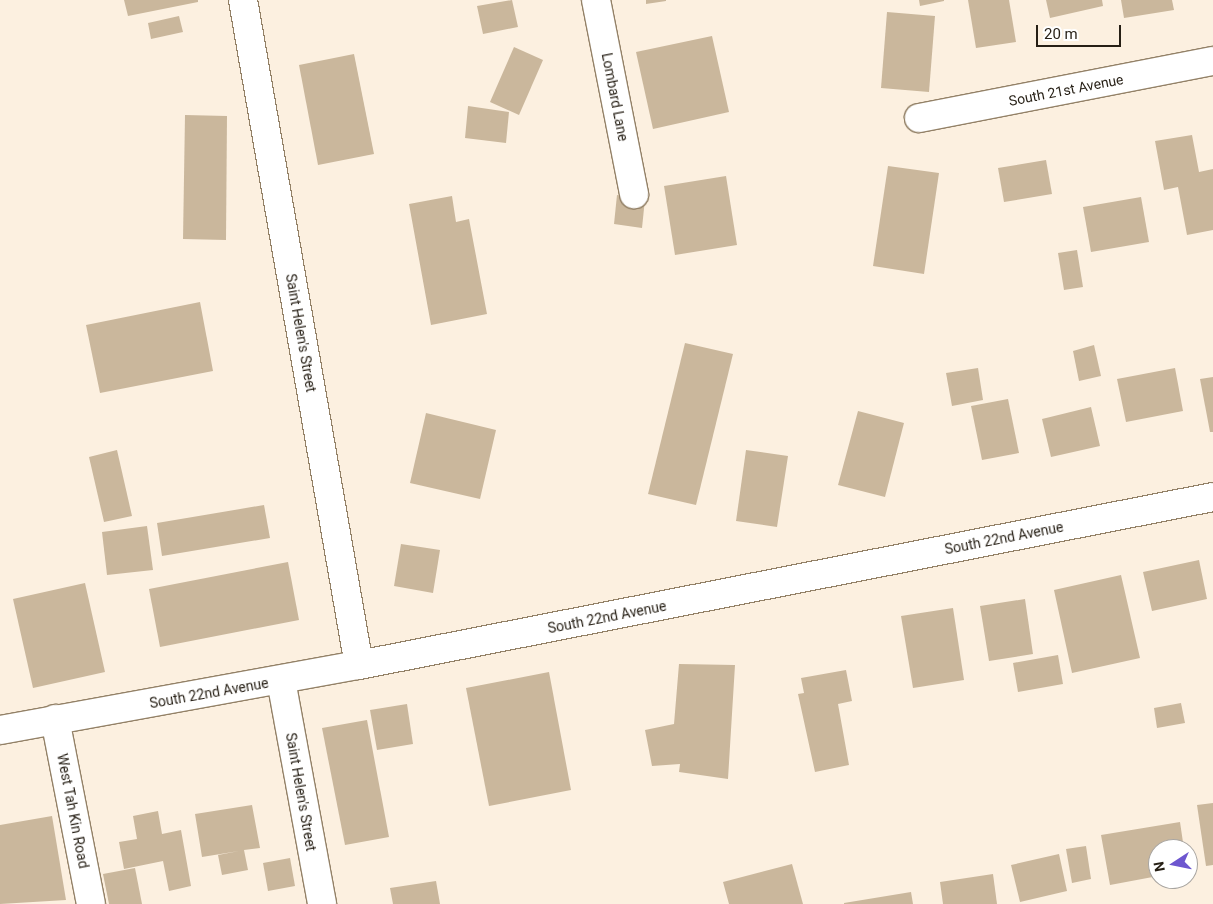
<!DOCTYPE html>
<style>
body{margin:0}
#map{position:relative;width:1213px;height:904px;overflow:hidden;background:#fcf0e0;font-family:Roboto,sans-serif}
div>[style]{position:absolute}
.building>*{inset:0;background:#cab79c}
.roads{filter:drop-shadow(1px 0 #938167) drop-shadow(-1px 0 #938167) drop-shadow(0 1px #938167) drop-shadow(0 -1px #938167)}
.minor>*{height:28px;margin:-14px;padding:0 14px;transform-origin:14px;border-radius:14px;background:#fff}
span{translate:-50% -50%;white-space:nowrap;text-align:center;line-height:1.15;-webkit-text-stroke:4.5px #fff;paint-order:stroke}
.street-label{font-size:14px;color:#261f15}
.north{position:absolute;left:1148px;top:839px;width:50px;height:50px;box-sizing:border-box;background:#fff;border:1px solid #a8a5a1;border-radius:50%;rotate:259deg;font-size:14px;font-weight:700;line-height:20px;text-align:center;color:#261f15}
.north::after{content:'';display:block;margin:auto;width:18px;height:22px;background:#6d56cf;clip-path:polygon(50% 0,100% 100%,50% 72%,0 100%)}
.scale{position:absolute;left:1036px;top:25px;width:85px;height:22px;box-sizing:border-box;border:2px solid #261f15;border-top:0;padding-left:6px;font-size:15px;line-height:18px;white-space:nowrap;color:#261f15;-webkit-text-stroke:4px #fff;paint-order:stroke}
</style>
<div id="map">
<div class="building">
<div style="clip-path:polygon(124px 0,198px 0,198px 2px,128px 16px)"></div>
<div style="clip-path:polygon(512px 0,518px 27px,483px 34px,477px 6px)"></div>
<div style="clip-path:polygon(646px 0,666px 0,666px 1px,646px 4px)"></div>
<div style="clip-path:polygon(919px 0,944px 0,944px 1px,920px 6px)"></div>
<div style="clip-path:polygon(968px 0,1009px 0,1016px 42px,976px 48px)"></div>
<div style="clip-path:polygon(1046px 0,1102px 0,1103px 6px,1050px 18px)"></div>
<div style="clip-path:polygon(1121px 0,1172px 0,1174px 10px,1124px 18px)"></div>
<div style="clip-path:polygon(887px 12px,935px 16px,929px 92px,881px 88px)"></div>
<div style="clip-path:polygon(179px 16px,183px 32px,151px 39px,148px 23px)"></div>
<div style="clip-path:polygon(712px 36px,729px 112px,653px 129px,636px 52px)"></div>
<div style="clip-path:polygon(514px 47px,543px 60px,519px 115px,490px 102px)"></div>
<div style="clip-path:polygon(354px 54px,374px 154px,318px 165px,299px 65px)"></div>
<div style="clip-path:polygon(468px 106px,509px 112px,506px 143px,465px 138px)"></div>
<div style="clip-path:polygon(185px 115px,227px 116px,226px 240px,183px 239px)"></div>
<div style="clip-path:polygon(1192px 135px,1199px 172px,1213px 169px,1213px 230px,1187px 235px,1178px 187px,1164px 190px,1155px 141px)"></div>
<div style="clip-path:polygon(1046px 160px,1052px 194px,1004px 202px,998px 168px)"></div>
<div style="clip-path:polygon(888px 166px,939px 173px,924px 274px,873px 266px)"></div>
<div style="clip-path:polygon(726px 176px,737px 245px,675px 255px,664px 186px)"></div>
<div style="clip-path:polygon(617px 195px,645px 199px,642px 228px,614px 224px)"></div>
<div style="clip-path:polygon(452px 196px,456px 222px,469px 219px,487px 314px,431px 325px,409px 204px)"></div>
<div style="clip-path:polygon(1141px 197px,1149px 242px,1091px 252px,1083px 207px)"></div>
<div style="clip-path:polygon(1077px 250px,1083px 287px,1064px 290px,1058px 253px)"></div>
<div style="clip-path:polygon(200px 302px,213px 371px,100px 393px,86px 325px)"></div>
<div style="clip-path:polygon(685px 343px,733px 354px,696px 505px,648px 494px)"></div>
<div style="clip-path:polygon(1094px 345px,1101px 376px,1079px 381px,1073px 351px)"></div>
<div style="clip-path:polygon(978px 368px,983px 400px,952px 406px,946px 373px)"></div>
<div style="clip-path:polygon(1175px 368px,1183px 411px,1126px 422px,1117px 379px)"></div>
<div style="clip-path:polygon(1213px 377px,1213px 432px,1210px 432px,1200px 379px)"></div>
<div style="clip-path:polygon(1008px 399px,1019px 453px,982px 460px,971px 406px)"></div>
<div style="clip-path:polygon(1091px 407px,1100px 446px,1051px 457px,1042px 419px)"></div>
<div style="clip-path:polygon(858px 411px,904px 423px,885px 497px,838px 485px)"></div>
<div style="clip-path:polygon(426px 413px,496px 430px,480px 499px,410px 483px)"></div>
<div style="clip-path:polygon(117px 450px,132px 516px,104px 522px,89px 457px)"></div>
<div style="clip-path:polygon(746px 450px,788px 456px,777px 527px,736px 521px)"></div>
<div style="clip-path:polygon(264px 505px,270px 538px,162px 556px,157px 523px)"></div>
<div style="clip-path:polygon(147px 526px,153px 570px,107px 575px,102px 532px)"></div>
<div style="clip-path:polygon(401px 544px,440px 550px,433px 593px,394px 586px)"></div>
<div style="clip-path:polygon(1199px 560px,1207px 599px,1152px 611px,1143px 572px)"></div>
<div style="clip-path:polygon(288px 562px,299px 620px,160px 647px,149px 589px)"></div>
<div style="clip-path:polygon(1121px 575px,1140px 658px,1072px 673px,1054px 590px)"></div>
<div style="clip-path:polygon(85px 583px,105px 672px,33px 688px,13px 599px)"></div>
<div style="clip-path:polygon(1025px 599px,1033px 654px,989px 661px,980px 606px)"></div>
<div style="clip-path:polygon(953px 608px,964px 680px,913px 688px,901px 616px)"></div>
<div style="clip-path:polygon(1058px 655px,1063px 684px,1018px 692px,1013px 663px)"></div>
<div style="clip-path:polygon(679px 664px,735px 665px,728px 779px,679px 772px,680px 764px,652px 766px,645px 730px,674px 724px)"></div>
<div style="clip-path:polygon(846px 670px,852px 701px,838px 704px,849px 765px,815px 772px,798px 694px,804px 693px,801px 678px)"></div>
<div style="clip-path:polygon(549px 672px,571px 790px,489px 806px,466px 688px)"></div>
<div style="clip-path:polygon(1181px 703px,1185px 723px,1157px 728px,1154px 708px)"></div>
<div style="clip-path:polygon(407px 704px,413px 744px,377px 750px,370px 710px)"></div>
<div style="clip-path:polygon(367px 720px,389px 837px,345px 845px,322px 728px)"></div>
<div style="clip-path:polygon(1213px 803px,1213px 865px,1206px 866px,1197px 805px)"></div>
<div style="clip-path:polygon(252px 805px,260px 848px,244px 850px,248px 870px,222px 875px,218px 855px,239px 851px,202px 857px,195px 814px)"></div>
<div style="clip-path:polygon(158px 811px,162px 834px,181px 830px,191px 886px,169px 891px,163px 861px,124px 869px,119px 842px,137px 839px,133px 816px)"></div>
<div style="clip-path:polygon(52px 816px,66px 900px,0 904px,0 825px)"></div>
<div style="clip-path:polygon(1180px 822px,1184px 849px,1158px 849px,1158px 876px,1110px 885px,1101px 835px)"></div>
<div style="clip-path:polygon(1086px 846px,1091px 879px,1072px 883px,1066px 849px)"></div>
<div style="clip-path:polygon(1059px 854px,1067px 891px,1020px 902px,1011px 865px)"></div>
<div style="clip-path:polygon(290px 858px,295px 886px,268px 891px,263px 863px)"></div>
<div style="clip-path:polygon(792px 864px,803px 904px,729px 904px,723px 882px)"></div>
<div style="clip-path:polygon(135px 868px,142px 904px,109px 904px,103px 874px)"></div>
<div style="clip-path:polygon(993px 874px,997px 904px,943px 904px,940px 882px)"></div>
<div style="clip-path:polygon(436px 881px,440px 904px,393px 904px,390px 888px)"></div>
<div style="clip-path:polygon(911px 892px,913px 904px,844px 904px,844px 903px)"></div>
</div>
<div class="roads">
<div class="minor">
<div style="left:243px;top:0;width:675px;rotate:80.11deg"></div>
<div style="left:596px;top:0;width:198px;rotate:78.9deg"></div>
<div style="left:919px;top:118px;width:299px;rotate:-11deg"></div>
<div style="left:281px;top:680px;width:228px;rotate:79.6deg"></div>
<div style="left:55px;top:719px;width:188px;rotate:79deg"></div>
<div style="left:0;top:730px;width:365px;rotate:-10.3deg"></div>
<div style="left:359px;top:665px;width:870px;rotate:-11.13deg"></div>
</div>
</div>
<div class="street-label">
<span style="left:1066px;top:90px;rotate:-11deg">South 21st Avenue</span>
<span style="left:615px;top:97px;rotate:79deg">Lombard Lane</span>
<span style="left:301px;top:333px;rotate:80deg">Saint Helen's Street</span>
<span style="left:1004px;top:538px;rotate:-11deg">South 22nd Avenue</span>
<span style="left:607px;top:617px;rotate:-11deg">South 22nd Avenue</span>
<span style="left:209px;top:693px;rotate:-10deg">South 22nd Avenue</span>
<span style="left:301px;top:792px;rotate:80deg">Saint Helen's Street</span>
<span style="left:73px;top:811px;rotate:79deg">West Tah Kin Road</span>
</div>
<div class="north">N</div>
<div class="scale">20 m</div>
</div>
